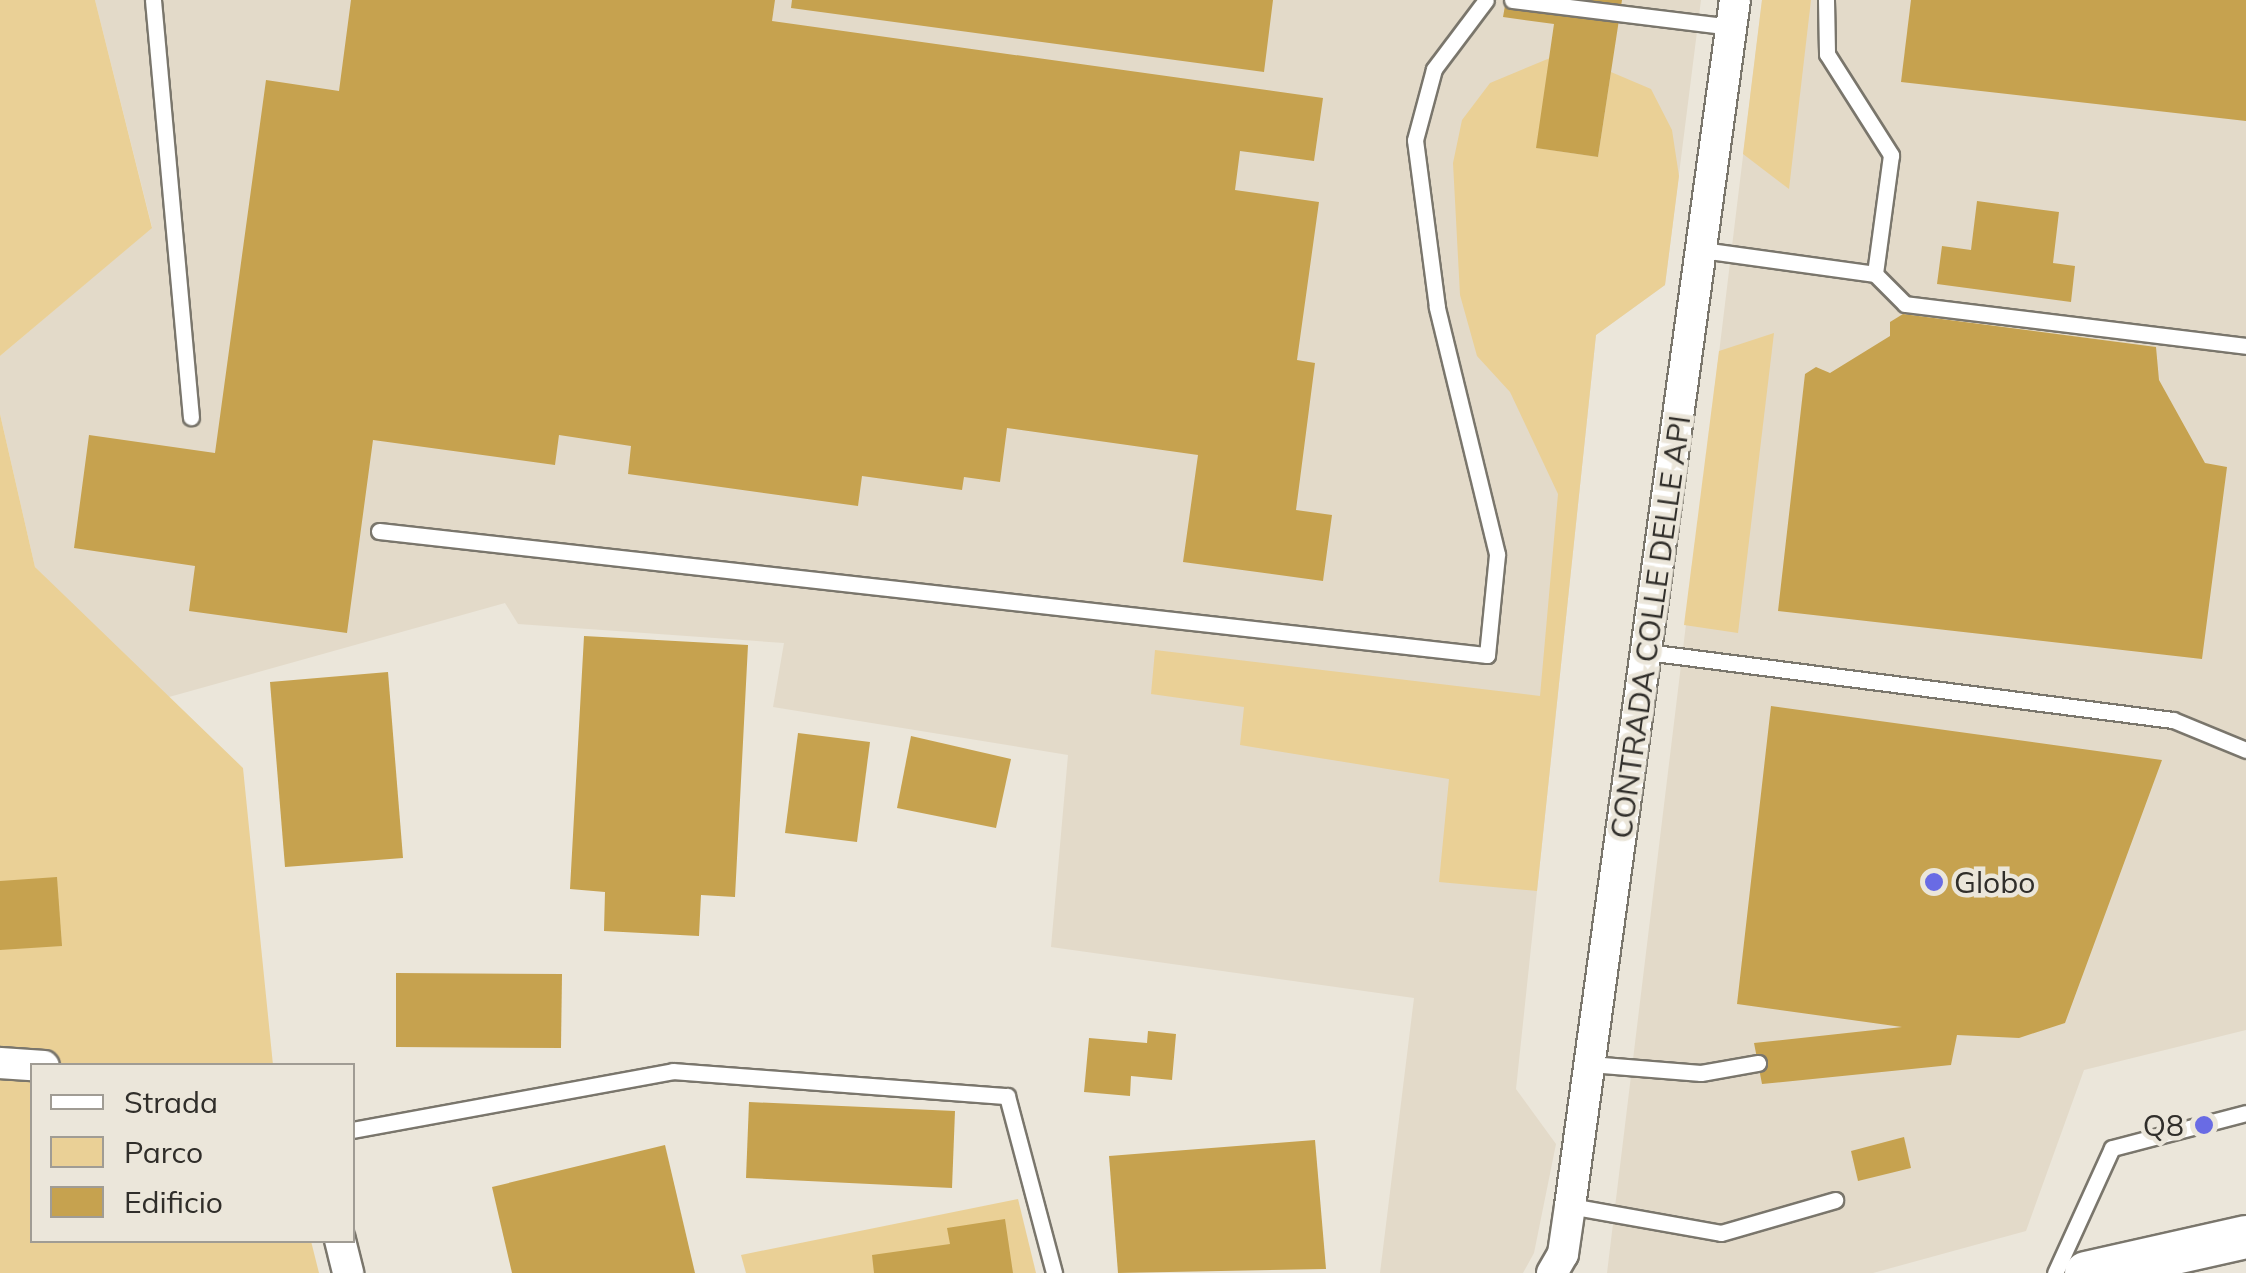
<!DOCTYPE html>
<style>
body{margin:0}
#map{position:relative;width:2246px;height:1273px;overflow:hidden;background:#ebe6da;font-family:Mulish,sans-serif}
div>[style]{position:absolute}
.built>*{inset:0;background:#e3dac9}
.green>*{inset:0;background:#ead096}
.building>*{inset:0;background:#c6a24f}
.roads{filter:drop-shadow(2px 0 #7a766c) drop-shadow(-2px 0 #7a766c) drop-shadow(0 2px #7a766c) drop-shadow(0 -2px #7a766c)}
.lane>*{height:15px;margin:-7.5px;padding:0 7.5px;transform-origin:7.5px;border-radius:7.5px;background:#fff}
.street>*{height:30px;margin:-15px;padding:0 15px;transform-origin:15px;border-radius:15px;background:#fff}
.secondary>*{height:42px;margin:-21px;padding:0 21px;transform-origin:21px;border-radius:21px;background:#fff}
.dots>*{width:28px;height:28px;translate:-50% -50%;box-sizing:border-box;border:5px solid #ebe6da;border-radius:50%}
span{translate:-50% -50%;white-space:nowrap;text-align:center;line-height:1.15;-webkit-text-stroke:9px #ebe6da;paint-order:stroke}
.street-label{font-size:30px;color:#302e2a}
.poi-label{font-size:30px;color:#302e2a}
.left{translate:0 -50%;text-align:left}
.right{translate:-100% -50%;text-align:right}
.legend{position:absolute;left:30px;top:1063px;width:325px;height:180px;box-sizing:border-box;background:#ebe6da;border:2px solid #a09c94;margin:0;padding:12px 18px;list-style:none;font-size:30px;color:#302e2a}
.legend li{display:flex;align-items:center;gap:20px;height:50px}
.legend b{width:50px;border:2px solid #a09c94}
</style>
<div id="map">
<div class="built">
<div style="clip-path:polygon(95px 0,1701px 0,1665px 285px,1596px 335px,1516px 1089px,1556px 1144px,1534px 1253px,1523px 1273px,1380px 1273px,1414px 998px,1051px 947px,1068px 755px,773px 707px,784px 643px,518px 624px,505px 603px,169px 697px,123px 656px,35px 567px,0 414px,0 356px,152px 227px)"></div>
<div style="clip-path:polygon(1762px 0,2246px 0,2246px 1030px,2084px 1070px,2026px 1231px,1873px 1273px,1607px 1273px)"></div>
</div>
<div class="green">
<div style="clip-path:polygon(0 0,95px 0,152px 228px,0 356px)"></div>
<div style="clip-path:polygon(1762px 0,1811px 0,1789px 189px,1743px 154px)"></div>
<div style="clip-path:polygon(1550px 58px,1537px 148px,1598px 157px,1611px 72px,1651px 89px,1672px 130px,1679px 176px,1665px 285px,1596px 335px,1537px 891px,1439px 882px,1449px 779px,1240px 745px,1244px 707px,1151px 694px,1155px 650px,1540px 696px,1558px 494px,1510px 392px,1477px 356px,1460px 295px,1453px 163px,1462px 120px,1490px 83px)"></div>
<div style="clip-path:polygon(1774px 333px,1738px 633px,1684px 625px,1719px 351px)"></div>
<div style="clip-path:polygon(0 414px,35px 567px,243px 768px,273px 1065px,32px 1066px,32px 1240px,311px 1241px,319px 1273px,0 1273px)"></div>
<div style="clip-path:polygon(1018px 1199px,1036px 1273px,746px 1273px,741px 1255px)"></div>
</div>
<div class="building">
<div style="clip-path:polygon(351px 0,775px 0,772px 21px,1323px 98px,1314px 161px,1240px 151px,1235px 190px,1319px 202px,1297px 360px,1315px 363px,1296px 510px,1332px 515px,1323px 581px,1183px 562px,1198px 455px,1007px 428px,1000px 482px,964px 477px,962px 490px,862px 476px,858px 506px,628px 474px,631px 446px,559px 435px,555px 465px,373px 440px,347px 633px,189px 611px,195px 566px,74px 548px,89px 435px,215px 453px,266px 80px,339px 91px)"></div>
<div style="clip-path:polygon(792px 0,1273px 0,1264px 72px,791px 8px)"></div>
<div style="clip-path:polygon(1506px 0,1622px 0,1598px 157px,1536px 148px,1554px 24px,1503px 17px)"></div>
<div style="clip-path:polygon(1911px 0,2246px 0,2246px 121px,1901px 82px)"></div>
<div style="clip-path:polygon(1977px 201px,2059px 212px,2053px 263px,2075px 266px,2071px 302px,1937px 284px,1942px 246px,1971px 250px)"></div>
<div style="clip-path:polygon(1903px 314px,2156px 347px,2159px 380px,2205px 463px,2227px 467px,2202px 659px,1778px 611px,1805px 374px,1816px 367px,1830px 373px,1890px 336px,1890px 322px)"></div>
<div style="clip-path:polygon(584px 636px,748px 645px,735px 897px,701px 895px,699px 936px,604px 931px,605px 892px,570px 889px)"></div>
<div style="clip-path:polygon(388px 672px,403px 858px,285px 867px,270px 682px)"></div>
<div style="clip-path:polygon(1771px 706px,2162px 760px,2065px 1023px,2019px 1038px,1957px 1035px,1951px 1065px,1762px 1084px,1754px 1043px,1902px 1027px,1737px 1004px)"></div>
<div style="clip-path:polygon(798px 733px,870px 742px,857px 842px,785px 833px)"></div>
<div style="clip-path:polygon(911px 736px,1011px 759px,996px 828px,897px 808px)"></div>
<div style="clip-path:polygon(57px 877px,62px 946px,0 950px,0 881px)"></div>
<div style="clip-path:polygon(396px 973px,562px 974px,561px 1048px,396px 1047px)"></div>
<div style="clip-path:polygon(1148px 1031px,1176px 1034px,1172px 1080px,1131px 1076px,1130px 1096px,1084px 1092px,1089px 1038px,1147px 1043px)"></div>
<div style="clip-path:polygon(749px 1102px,955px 1111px,952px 1188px,746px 1178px)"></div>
<div style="clip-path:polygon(1904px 1137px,1911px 1168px,1858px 1181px,1851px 1151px)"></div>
<div style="clip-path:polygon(1315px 1140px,1326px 1269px,1118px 1273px,1109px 1156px)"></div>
<div style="clip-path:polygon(665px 1145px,695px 1273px,512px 1273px,492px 1187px)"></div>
<div style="clip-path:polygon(1005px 1219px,1013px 1273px,874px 1273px,872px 1255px,950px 1244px,947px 1228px)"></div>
</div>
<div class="roads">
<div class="lane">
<div style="left:153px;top:0;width:419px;rotate:84.8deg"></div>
<div style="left:1512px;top:0;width:222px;rotate:7deg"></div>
<div style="left:1826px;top:0;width:54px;rotate:88.9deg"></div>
<div style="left:1827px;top:54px;width:120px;rotate:57.6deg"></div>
<div style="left:1891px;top:155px;width:120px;rotate:97.7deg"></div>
<div style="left:1702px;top:250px;width:175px;rotate:7.9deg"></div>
<div style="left:1875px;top:274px;width:42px;rotate:45deg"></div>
<div style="left:1905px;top:304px;width:344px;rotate:7deg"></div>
<div style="left:379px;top:531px;width:1115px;rotate:6.39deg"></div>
<div style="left:1487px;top:655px;width:101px;rotate:-84.3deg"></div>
<div style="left:1497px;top:554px;width:254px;rotate:-103.7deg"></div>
<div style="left:1437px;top:307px;width:168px;rotate:-97.5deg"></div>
<div style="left:1415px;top:140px;width:73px;rotate:-75deg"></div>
<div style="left:1434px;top:69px;width:86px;rotate:-53deg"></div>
<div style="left:1647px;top:652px;width:530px;rotate:7.37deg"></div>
<div style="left:2173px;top:720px;width:79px;rotate:22.3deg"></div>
<div style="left:1590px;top:1064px;width:111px;rotate:4.6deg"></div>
<div style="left:1701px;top:1073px;width:58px;rotate:-10deg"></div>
<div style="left:352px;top:1130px;width:326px;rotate:-10.4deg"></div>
<div style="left:673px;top:1071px;width:335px;rotate:4.3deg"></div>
<div style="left:1007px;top:1096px;width:183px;rotate:75.1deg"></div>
<div style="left:1570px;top:1206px;width:153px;rotate:10.1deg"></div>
<div style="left:1721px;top:1233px;width:119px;rotate:-16.1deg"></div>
<div style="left:2055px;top:1273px;width:137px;rotate:-65.5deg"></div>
<div style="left:2112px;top:1148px;width:138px;rotate:-14.6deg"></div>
</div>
<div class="street">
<div style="left:0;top:1063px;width:44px;rotate:3.9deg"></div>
<div style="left:340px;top:1240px;width:34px;rotate:76deg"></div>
<div style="left:1552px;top:1273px;width:22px;rotate:-60deg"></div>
<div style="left:1563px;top:1254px;width:49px;rotate:-81.7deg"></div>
<div style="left:1570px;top:1206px;width:1217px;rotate:-82.21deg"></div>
</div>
<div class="secondary">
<div style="left:2086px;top:1273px;width:164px;rotate:-12.7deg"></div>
</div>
</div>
<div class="dots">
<div style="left:1934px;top:882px;background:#696be4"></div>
<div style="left:2204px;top:1125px;background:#696be4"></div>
</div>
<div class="street-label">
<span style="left:1650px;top:627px;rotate:-82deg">CONTRADA COLLE DELLE API</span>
</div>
<div class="poi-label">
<span class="left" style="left:1954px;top:882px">Globo</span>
<span class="right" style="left:2184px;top:1125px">Q8</span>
</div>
<ul class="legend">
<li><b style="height:12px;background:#fff"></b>Strada</li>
<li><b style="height:28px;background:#ead096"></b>Parco</li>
<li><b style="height:28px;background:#c6a24f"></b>Edificio</li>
</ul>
</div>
